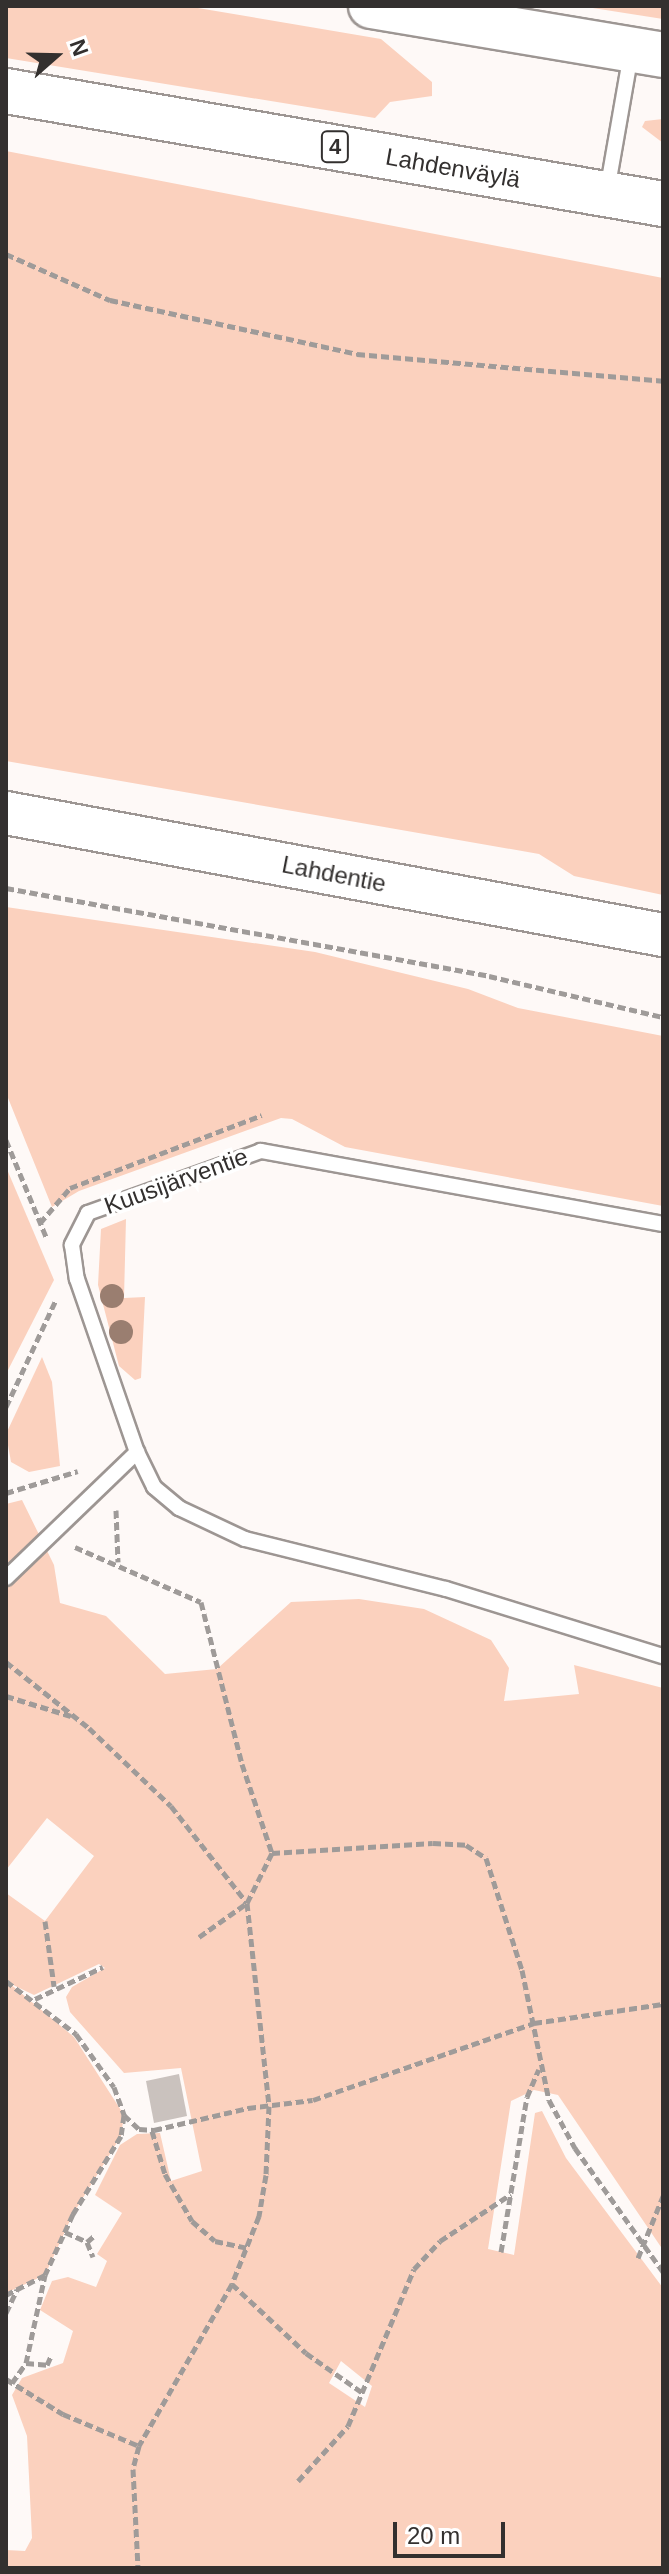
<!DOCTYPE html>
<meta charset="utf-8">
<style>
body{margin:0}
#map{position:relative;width:669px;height:2574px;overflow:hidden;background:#fef9f7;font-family:Arial,sans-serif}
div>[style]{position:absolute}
.green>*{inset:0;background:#fbd1be}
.building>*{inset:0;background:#cac2be}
.path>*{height:5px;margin-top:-2.5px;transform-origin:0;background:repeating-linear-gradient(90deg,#9f9b99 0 8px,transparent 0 12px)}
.roads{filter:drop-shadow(2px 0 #9d9693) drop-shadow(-2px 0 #9d9693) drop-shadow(0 2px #9d9693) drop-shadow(0 -2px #9d9693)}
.lane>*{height:14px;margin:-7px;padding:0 7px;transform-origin:7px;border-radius:7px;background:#fff}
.secondary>*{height:42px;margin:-21px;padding:0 21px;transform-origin:21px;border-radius:21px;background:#fff}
.highway>*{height:44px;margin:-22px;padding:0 22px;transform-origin:22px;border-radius:22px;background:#fff}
.trees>*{width:24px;height:24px;margin:-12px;border-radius:50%;background:#9a7e70}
span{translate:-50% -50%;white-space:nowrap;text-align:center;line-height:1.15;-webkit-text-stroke:7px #fff;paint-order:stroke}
.shield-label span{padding:2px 6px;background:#fff;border:2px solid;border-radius:6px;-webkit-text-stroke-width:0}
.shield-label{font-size:22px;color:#33302f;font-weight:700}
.street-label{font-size:24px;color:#33302f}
.frame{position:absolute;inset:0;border:8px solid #33302f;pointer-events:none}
.north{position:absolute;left:16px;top:16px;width:80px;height:80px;-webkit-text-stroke:6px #fff;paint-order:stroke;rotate:70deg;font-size:22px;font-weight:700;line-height:32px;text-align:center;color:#33302f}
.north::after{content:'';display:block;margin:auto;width:28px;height:36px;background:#33302f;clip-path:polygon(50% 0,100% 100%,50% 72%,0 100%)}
.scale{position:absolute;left:393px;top:2522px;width:112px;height:36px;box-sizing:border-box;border:4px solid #33302f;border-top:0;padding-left:10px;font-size:24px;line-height:28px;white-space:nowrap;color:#33302f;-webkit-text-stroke:6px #fff;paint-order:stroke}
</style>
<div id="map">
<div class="green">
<div style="clip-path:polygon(6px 6px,186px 6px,381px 39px,432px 82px,432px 96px,390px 102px,375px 118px,6px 58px)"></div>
<div style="clip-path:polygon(580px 6px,663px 6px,663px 19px)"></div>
<div style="clip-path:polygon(663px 119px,663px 143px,642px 127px,645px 121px)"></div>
<div style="clip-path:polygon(6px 151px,663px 278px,663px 895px,574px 876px,539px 854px,6px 761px)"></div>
<div style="clip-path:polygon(6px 907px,315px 952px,468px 989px,518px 1008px,663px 1036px,663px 1206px,345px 1147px,292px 1119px,281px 1118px,79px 1191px,52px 1207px,6px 1093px)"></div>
<div style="clip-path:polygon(6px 1167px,54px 1280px,6px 1374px)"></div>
<div style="clip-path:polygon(126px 1219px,124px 1298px,145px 1297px,141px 1378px,135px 1380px,119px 1366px,98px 1285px,101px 1229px)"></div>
<div style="clip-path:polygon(42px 1357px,52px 1382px,60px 1466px,29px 1472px,11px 1462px,6px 1434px)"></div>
<div style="clip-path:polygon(evenodd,22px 1500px,54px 1565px,60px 1603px,106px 1616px,165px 1674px,217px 1669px,291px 1602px,359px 1599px,424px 1609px,491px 1640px,509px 1668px,504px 1701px,579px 1694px,574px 1665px,663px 1688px,663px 2250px,558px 2095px,534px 2090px,511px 2101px,488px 2249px,514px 2255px,535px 2113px,542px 2111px,566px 2158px,663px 2288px,663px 2568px,6px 2568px,6px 2550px,25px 2551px,32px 2538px,27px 2436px,12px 2395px,22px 2378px,63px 2363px,73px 2331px,40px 2310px,52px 2281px,68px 2277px,96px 2287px,107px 2261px,97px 2254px,122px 2213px,95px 2195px,120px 2145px,137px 2134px,160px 2133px,171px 2181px,202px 2171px,181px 2068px,124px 2073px,70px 2012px,66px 1997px,72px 1987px,105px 1968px,99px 1964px,34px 1995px,9px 1983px,74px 2037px,124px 2115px,121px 2136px,73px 2214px,45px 2275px,6px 2293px,6px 1893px,45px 1921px,94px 1856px,47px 1818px,6px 1870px,6px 1504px,22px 1500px,341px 2361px,372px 2386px,365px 2407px,329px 2383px,341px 2361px)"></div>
</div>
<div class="building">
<div style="clip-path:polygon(179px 2074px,187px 2116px,154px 2123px,146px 2081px)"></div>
</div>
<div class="path">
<div style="left:6px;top:254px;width:114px;rotate:23.9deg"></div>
<div style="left:110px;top:300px;width:253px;rotate:12.3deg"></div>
<div style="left:357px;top:354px;width:307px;rotate:5deg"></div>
<div style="left:6px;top:888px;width:491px;rotate:10.3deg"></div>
<div style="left:489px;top:976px;width:179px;rotate:13.3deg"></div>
<div style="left:6px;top:1140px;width:107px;rotate:67.5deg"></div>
<div style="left:40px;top:1223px;width:46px;rotate:-49.4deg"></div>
<div style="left:70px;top:1188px;width:205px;rotate:-20.8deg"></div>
<div style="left:6px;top:1407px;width:118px;rotate:-65deg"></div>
<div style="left:6px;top:1493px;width:75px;rotate:-17deg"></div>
<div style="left:116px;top:1510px;width:52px;rotate:87.8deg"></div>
<div style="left:75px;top:1547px;width:137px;rotate:23.6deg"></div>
<div style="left:201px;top:1602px;width:167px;rotate:75.8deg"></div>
<div style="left:242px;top:1764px;width:94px;rotate:71.4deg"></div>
<div style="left:6px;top:1662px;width:106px;rotate:38.5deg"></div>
<div style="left:89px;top:1728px;width:113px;rotate:43.6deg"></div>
<div style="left:171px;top:1806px;width:123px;rotate:51.9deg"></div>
<div style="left:247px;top:1903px;width:204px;rotate:83.8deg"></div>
<div style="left:269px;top:2106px;width:69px;rotate:92.5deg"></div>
<div style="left:266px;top:2175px;width:42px;rotate:99.7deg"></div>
<div style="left:259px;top:2216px;width:73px;rotate:111.7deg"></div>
<div style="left:232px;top:2284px;width:187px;rotate:119.9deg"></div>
<div style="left:139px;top:2446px;width:24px;rotate:105deg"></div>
<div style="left:133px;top:2469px;width:99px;rotate:87.1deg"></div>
<div style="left:6px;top:1696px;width:68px;rotate:17.1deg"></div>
<div style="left:45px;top:1921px;width:66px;rotate:82.1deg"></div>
<div style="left:199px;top:1937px;width:59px;rotate:-35.3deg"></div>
<div style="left:247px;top:1903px;width:56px;rotate:-63.4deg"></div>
<div style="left:272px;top:1853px;width:161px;rotate:-3.6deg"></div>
<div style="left:433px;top:1843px;width:33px;rotate:3deg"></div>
<div style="left:466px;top:1845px;width:24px;rotate:33deg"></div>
<div style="left:486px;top:1858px;width:118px;rotate:72.2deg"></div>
<div style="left:522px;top:1970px;width:133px;rotate:78.3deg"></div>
<div style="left:549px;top:2100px;width:55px;rotate:61.6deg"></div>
<div style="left:575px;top:2148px;width:152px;rotate:54.6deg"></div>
<div style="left:6px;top:1981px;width:88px;rotate:37.1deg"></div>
<div style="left:76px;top:2034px;width:65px;rotate:54.4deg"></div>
<div style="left:114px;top:2087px;width:30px;rotate:70deg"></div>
<div style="left:124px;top:2115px;width:21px;rotate:98deg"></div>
<div style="left:121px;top:2136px;width:92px;rotate:121.6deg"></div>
<div style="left:73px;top:2214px;width:67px;rotate:114.7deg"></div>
<div style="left:45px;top:2275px;width:44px;rotate:152.9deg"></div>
<div style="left:35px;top:1999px;width:75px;rotate:-25.2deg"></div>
<div style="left:124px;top:2115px;width:21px;rotate:43deg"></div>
<div style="left:139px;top:2129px;width:15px;rotate:4deg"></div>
<div style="left:154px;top:2130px;width:97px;rotate:-13.2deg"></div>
<div style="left:248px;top:2108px;width:65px;rotate:-7deg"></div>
<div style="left:313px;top:2100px;width:234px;rotate:-19.2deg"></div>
<div style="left:534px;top:2023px;width:130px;rotate:-8.4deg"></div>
<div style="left:152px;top:2131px;width:45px;rotate:73.2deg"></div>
<div style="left:165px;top:2174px;width:54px;rotate:60.1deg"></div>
<div style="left:192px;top:2221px;width:30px;rotate:41deg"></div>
<div style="left:215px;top:2241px;width:33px;rotate:12deg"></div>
<div style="left:65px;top:2232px;width:24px;rotate:24deg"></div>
<div style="left:87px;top:2242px;width:16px;rotate:68deg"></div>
<div style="left:87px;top:2242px;width:11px;rotate:-41deg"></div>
<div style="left:501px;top:2252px;width:157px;rotate:-80.5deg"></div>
<div style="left:527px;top:2097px;width:30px;rotate:-67deg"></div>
<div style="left:638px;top:2258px;width:67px;rotate:-68deg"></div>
<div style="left:232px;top:2284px;width:101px;rotate:43deg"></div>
<div style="left:306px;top:2353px;width:70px;rotate:35.1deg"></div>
<div style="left:6px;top:2313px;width:26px;rotate:-65deg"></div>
<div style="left:26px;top:2363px;width:21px;rotate:5deg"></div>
<div style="left:47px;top:2365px;width:10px;rotate:-66deg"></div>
<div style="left:6px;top:2379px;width:67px;rotate:31.6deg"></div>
<div style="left:63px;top:2414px;width:82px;rotate:22.8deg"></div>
<div style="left:12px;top:2383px;width:24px;rotate:-55deg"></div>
<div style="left:26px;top:2363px;width:90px;rotate:-77.8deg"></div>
<div style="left:298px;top:2481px;width:74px;rotate:-47.7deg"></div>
<div style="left:348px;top:2426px;width:170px;rotate:-67.2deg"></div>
<div style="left:414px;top:2269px;width:38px;rotate:-47deg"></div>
<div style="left:440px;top:2241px;width:85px;rotate:-33.5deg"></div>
</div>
<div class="roads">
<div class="lane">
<div style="left:607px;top:191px;width:139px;rotate:-80.1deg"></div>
<div style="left:663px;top:1224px;width:409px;rotate:-169.7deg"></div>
<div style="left:261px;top:1151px;width:184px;rotate:160.3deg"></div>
<div style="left:88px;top:1213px;width:36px;rotate:117deg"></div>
<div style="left:72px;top:1245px;width:34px;rotate:82deg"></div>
<div style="left:77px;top:1279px;width:183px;rotate:70.9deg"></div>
<div style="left:137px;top:1452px;width:39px;rotate:64deg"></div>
<div style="left:154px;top:1487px;width:33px;rotate:40deg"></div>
<div style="left:179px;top:1508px;width:73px;rotate:25.2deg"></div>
<div style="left:245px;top:1539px;width:207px;rotate:14deg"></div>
<div style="left:446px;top:1589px;width:227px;rotate:17.2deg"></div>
<div style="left:6px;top:1578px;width:182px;rotate:-43.9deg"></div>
</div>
<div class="secondary">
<div style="left:6px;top:813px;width:668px;rotate:10.52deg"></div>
</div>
<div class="highway">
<div style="left:371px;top:6px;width:296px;rotate:9.5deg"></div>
<div style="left:6px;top:91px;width:667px;rotate:9.76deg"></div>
</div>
</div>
<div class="trees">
<div style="left:112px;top:1296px"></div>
<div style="left:121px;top:1332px"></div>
</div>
<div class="shield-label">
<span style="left:335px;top:147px">4</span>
</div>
<div class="street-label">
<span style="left:453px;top:168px;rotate:10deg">Lahdenväylä</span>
<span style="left:334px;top:874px;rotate:11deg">Lahdentie</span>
<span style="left:176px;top:1181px;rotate:-20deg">Kuusijärventie</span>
</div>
<div class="frame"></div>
<div class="north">N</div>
<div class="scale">20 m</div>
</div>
